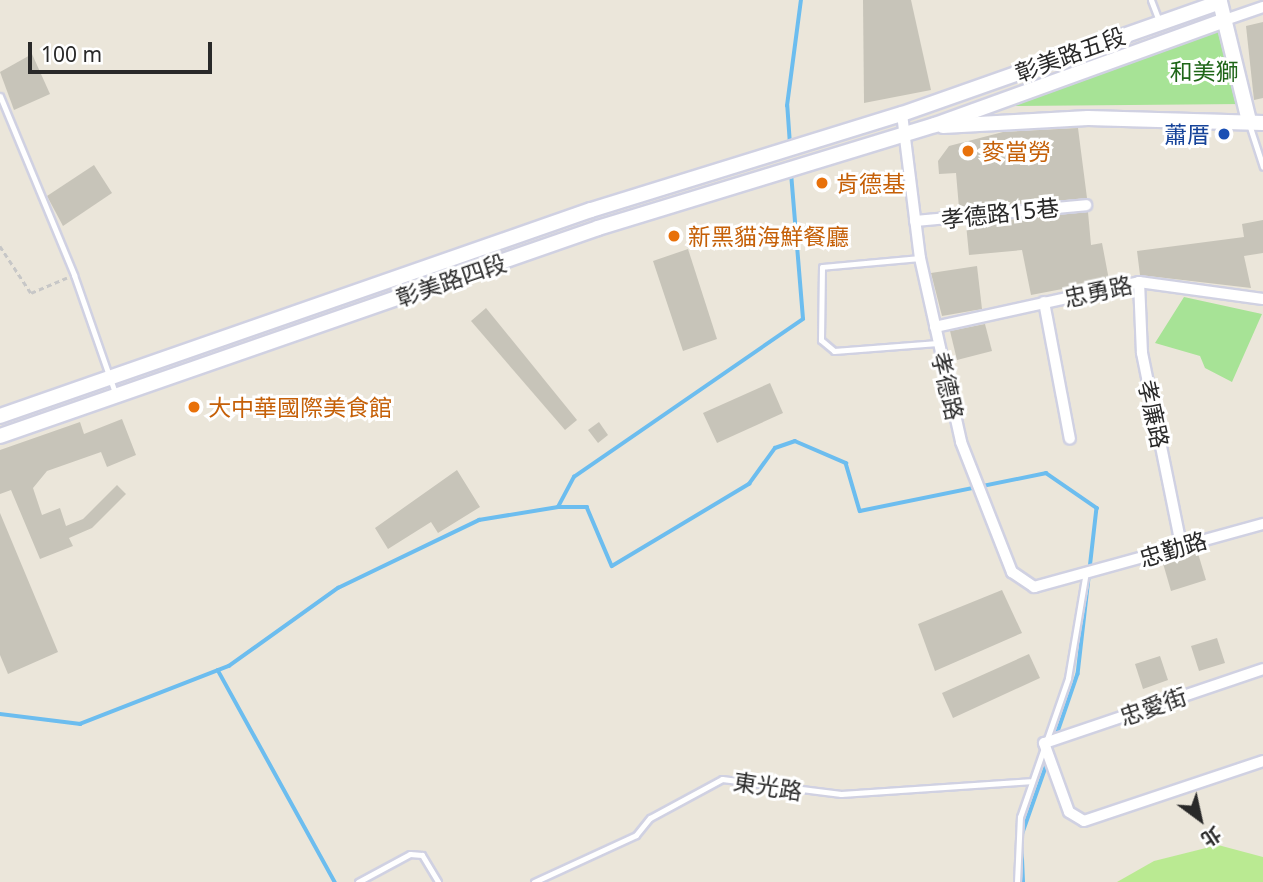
<!DOCTYPE html>
<meta charset="utf-8">
<style>
body{margin:0}
#map{position:relative;width:1263px;height:882px;overflow:hidden;background:#ebe6da;font-family:"Noto Sans","Noto Sans TC",sans-serif}
div>[style]{position:absolute}
.green>*{inset:0;background:#a7e396}
.pitch>*{inset:0;background:#baea92}
.stream>*{height:3.5px;margin:-1.75px;padding:0 1.75px;transform-origin:1.75px;border-radius:1.75px;background:#6cbdef}
.building>*{inset:0;background:#c7c4b9}
.path>*{height:2.5px;margin-top:-1.25px;transform-origin:0;background:repeating-linear-gradient(90deg,#c7c7c7 0 5px,transparent 0 8.5px)}
.roads{filter:drop-shadow(2px 0 #d0d1e2) drop-shadow(-2px 0 #d0d1e2) drop-shadow(0 2px #d0d1e2) drop-shadow(0 -2px #d0d1e2)}
.service>*{height:5px;margin:-2.5px;padding:0 2.5px;transform-origin:2.5px;border-radius:2.5px;background:#fff}
.minor>*{height:10px;margin:-5px;padding:0 5px;transform-origin:5px;border-radius:5px;background:#fff}
.secondary>*{height:14px;margin:-7px;padding:0 7px;transform-origin:7px;border-radius:7px;background:#fff}
.dots>*{width:19px;height:19px;translate:-50% -50%;box-sizing:border-box;border:4px solid #fff;border-radius:50%}
span{translate:-50% -50%;white-space:nowrap;text-align:center;line-height:1.15;-webkit-text-stroke:6px #fff;paint-order:stroke}
.street-label{font-size:23px;color:#292929}
.park-label{font-size:23px;color:#206619}
.transit-label{font-size:23px;color:#164399}
.right{translate:-100% -50%;text-align:right}
.food-label{font-size:23px;color:#c56008}
.left{translate:0 -50%;text-align:left}
.north{position:absolute;left:1165px;top:784px;width:70px;height:70px;-webkit-text-stroke:5px #fff;paint-order:stroke;rotate:147deg;font-size:19px;font-weight:700;line-height:28px;text-align:center;color:#292929}
.north::after{content:'';display:block;margin:auto;width:24px;height:32px;background:#292929;clip-path:polygon(50% 0,100% 100%,50% 72%,0 100%)}
.scale{position:absolute;left:28px;top:42px;width:184px;height:32px;box-sizing:border-box;border:4px solid #292929;border-top:0;padding-left:9px;font-size:21px;line-height:24px;white-space:nowrap;color:#292929;-webkit-text-stroke:5px #fff;paint-order:stroke}
</style>
<div id="map">
<div class="green">
<div style="clip-path:polygon(1233px 25px,1242px 104px,1009px 106px)"></div>
<div style="clip-path:polygon(1184px 297px,1262px 314px,1232px 382px,1205px 368px,1200px 356px,1155px 343px)"></div>
</div>
<div class="pitch">
<div style="clip-path:polygon(1218px 845px,1263px 857px,1263px 882px,1117px 882px,1154px 861px)"></div>
</div>
<div class="stream">
<div style="left:790px;top:145px;width:39px;rotate:-94deg"></div>
<div style="left:787px;top:106px;width:107px;rotate:-82.5deg"></div>
<div style="left:558px;top:507px;width:29px"></div>
<div style="left:587px;top:507px;width:64px;rotate:67deg"></div>
<div style="left:612px;top:566px;width:160px;rotate:-30.9deg"></div>
<div style="left:749px;top:484px;width:44px;rotate:-54.2deg"></div>
<div style="left:775px;top:448px;width:21px;rotate:-19deg"></div>
<div style="left:795px;top:441px;width:56px;rotate:23.3deg"></div>
<div style="left:846px;top:463px;width:50px;rotate:73.7deg"></div>
<div style="left:860px;top:511px;width:190px;rotate:-11.5deg"></div>
<div style="left:1046px;top:473px;width:62px;rotate:34.5deg"></div>
<div style="left:1097px;top:508px;width:167px;rotate:96.5deg"></div>
<div style="left:1078px;top:674px;width:65px;rotate:109deg"></div>
<div style="left:218px;top:670px;width:242px;rotate:61.1deg"></div>
<div style="left:0;top:714px;width:81px;rotate:7.1deg"></div>
<div style="left:80px;top:724px;width:160px;rotate:-21.3deg"></div>
<div style="left:229px;top:666px;width:134px;rotate:-35.6deg"></div>
<div style="left:338px;top:588px;width:157px;rotate:-25.7deg"></div>
<div style="left:479px;top:520px;width:80px;rotate:-9.3deg"></div>
<div style="left:558px;top:507px;width:34px;rotate:-62deg"></div>
<div style="left:574px;top:477px;width:278px;rotate:-34.6deg"></div>
<div style="left:803px;top:319px;width:145px;rotate:-94.7deg"></div>
<div style="left:1023px;top:882px;width:45px;rotate:-92.5deg"></div>
<div style="left:1021px;top:837px;width:78px;rotate:-70.6deg"></div>
</div>
<div class="building">
<div style="clip-path:polygon(863px 0,911px 0,931px 90px,864px 103px)"></div>
<div style="clip-path:polygon(1263px 22px,1263px 98px,1254px 100px,1246px 26px)"></div>
<div style="clip-path:polygon(32px 54px,50px 94px,14px 110px,0 72px)"></div>
<div style="clip-path:polygon(1078px 128px,1087px 198px,965px 209px,959px 208px,956px 173px,939px 174px,938px 161px,949px 146px,1003px 132px)"></div>
<div style="clip-path:polygon(94px 165px,112px 193px,63px 226px,47px 196px)"></div>
<div style="clip-path:polygon(1088px 212px,1091px 245px,1102px 243px,1109px 280px,1031px 295px,1022px 250px,969px 255px,966px 224px)"></div>
<div style="clip-path:polygon(1263px 220px,1263px 253px,1244px 256px,1251px 288px,1140px 275px,1137px 251px,1244px 237px,1242px 224px)"></div>
<div style="clip-path:polygon(688px 249px,717px 339px,683px 351px,653px 261px)"></div>
<div style="clip-path:polygon(977px 266px,982px 309px,942px 316px,931px 273px)"></div>
<div style="clip-path:polygon(486px 308px,577px 420px,565px 430px,471px 321px)"></div>
<div style="clip-path:polygon(985px 324px,992px 351px,957px 360px,950px 331px)"></div>
<div style="clip-path:polygon(770px 383px,783px 413px,717px 443px,703px 413px)"></div>
<div style="clip-path:polygon(122px 419px,136px 455px,107px 467px,101px 452px,47px 471px,33px 488px,42px 515px,60px 508px,66px 526px,83px 519px,117px 485px,126px 494px,92px 528px,69px 538px,73px 546px,40px 559px,11px 490px,0 494px,0 450px,80px 422px,84px 434px)"></div>
<div style="clip-path:polygon(599px 422px,608px 435px,598px 443px,588px 430px)"></div>
<div style="clip-path:polygon(457px 470px,480px 507px,438px 533px,431px 522px,388px 549px,375px 528px)"></div>
<div style="clip-path:polygon(0 513px,58px 652px,8px 674px,0 655px)"></div>
<div style="clip-path:polygon(1197px 550px,1206px 580px,1171px 591px,1162px 560px)"></div>
<div style="clip-path:polygon(1002px 590px,1022px 633px,935px 671px,918px 624px)"></div>
<div style="clip-path:polygon(1217px 638px,1225px 663px,1199px 671px,1191px 646px)"></div>
<div style="clip-path:polygon(1029px 654px,1040px 678px,953px 718px,942px 693px)"></div>
<div style="clip-path:polygon(1160px 656px,1168px 680px,1143px 689px,1135px 664px)"></div>
</div>
<div class="path">
<div style="left:0;top:246px;width:56px;rotate:56.6deg"></div>
<div style="left:31px;top:293px;width:39px;rotate:-23deg"></div>
</div>
<div class="roads">
<div class="service">
<div style="left:1151px;top:0;width:22px;rotate:69deg"></div>
<div style="left:0;top:96px;width:194px;rotate:67.5deg"></div>
<div style="left:74px;top:275px;width:125px;rotate:70.8deg"></div>
<div style="left:1249px;top:124px;width:45px;rotate:72deg"></div>
<div style="left:920px;top:258px;width:98px;rotate:174.8deg"></div>
<div style="left:822px;top:267px;width:73px;rotate:90.8deg"></div>
<div style="left:821px;top:340px;width:17px;rotate:40deg"></div>
<div style="left:834px;top:351px;width:104px;rotate:-4.4deg"></div>
<div style="left:358px;top:882px;width:59px;rotate:-28.3deg"></div>
<div style="left:410px;top:854px;width:12px;rotate:5deg"></div>
<div style="left:422px;top:855px;width:31px;rotate:59deg"></div>
<div style="left:534px;top:882px;width:112px;rotate:-24.7deg"></div>
<div style="left:636px;top:835px;width:22px;rotate:-51deg"></div>
<div style="left:650px;top:818px;width:82px;rotate:-28.4deg"></div>
<div style="left:722px;top:779px;width:120px;rotate:7.2deg"></div>
<div style="left:841px;top:794px;width:189px;rotate:-3.9deg"></div>
<div style="left:1017px;top:882px;width:65px;rotate:-87.4deg"></div>
<div style="left:1020px;top:817px;width:147px;rotate:-70.9deg"></div>
<div style="left:1068px;top:678px;width:102px;rotate:-80.4deg"></div>
</div>
<div class="minor">
<div style="left:1225px;top:20px;width:40px;rotate:-18.9deg"></div>
<div style="left:902px;top:114px;width:145px;rotate:82.9deg"></div>
<div style="left:920px;top:258px;width:189px;rotate:77.4deg"></div>
<div style="left:961px;top:442px;width:140px;rotate:68.6deg"></div>
<div style="left:1012px;top:572px;width:27px;rotate:34deg"></div>
<div style="left:1034px;top:587px;width:238px;rotate:-15.4deg"></div>
<div style="left:915px;top:221px;width:172px;rotate:-5.3deg"></div>
<div style="left:1139px;top:282px;width:71px;rotate:87.6deg"></div>
<div style="left:1142px;top:353px;width:196px;rotate:78.5deg"></div>
<div style="left:1044px;top:302px;width:139px;rotate:79.3deg"></div>
<div style="left:935px;top:327px;width:209px;rotate:-12.4deg"></div>
<div style="left:1139px;top:282px;width:125px;rotate:7.8deg"></div>
<div style="left:1263px;top:669px;width:231px;rotate:161.3deg"></div>
<div style="left:1044px;top:743px;width:73px;rotate:70.1deg"></div>
<div style="left:1069px;top:812px;width:17px;rotate:31deg"></div>
<div style="left:1084px;top:821px;width:189px;rotate:-18.5deg"></div>
</div>
<div class="secondary">
<div style="left:943px;top:126px;width:145px;rotate:-3.2deg"></div>
<div style="left:1088px;top:118px;width:175px;rotate:1.6deg"></div>
<div style="left:0;top:416px;width:626px;rotate:-19.22deg"></div>
<div style="left:591px;top:210px;width:325px;rotate:-17.2deg"></div>
<div style="left:902px;top:114px;width:337px;rotate:-19.4deg"></div>
<div style="left:1220px;top:2px;width:122px;rotate:76.3deg"></div>
<div style="left:0;top:436px;width:633px;rotate:-19.18deg"></div>
<div style="left:598px;top:228px;width:352px;rotate:-17deg"></div>
<div style="left:935px;top:125px;width:308px;rotate:-19.9deg"></div>
</div>
</div>
<div class="dots">
<div style="left:1224px;top:134px;background:#1a4fb4"></div>
<div style="left:968px;top:151px;background:#e8710a"></div>
<div style="left:822px;top:183px;background:#e8710a"></div>
<div style="left:674px;top:236px;background:#e8710a"></div>
<div style="left:194px;top:407px;background:#e8710a"></div>
</div>
<div class="street-label">
<span style="left:1070px;top:54px;rotate:-20deg">彰美路五段</span>
<span style="left:1000px;top:213px;rotate:-6deg">孝德路15巷</span>
<span style="left:451px;top:280px;rotate:-19deg">彰美路四段</span>
<span style="left:1098px;top:291px;rotate:-12deg">忠勇路</span>
<span style="left:948px;top:386px;rotate:77deg">孝德路</span>
<span style="left:1154px;top:414px;rotate:78deg">孝廉路</span>
<span style="left:1173px;top:549px;rotate:-17deg">忠勤路</span>
<span style="left:1153px;top:706px;rotate:-19deg">忠愛街</span>
<span style="left:768px;top:786px;rotate:9deg">東光路</span>
</div>
<div class="park-label">
<span style="left:1204px;top:71px">和美獅</span>
</div>
<div class="transit-label">
<span class="right" style="left:1210px;top:134px">蕭厝</span>
</div>
<div class="food-label">
<span class="left" style="left:982px;top:151px">麥當勞</span>
<span class="left" style="left:836px;top:183px">肯德基</span>
<span class="left" style="left:688px;top:236px">新黑貓海鮮餐廳</span>
<span class="left" style="left:208px;top:407px">大中華國際美食館</span>
</div>
<div class="north">北</div>
<div class="scale">100 m</div>
</div>
